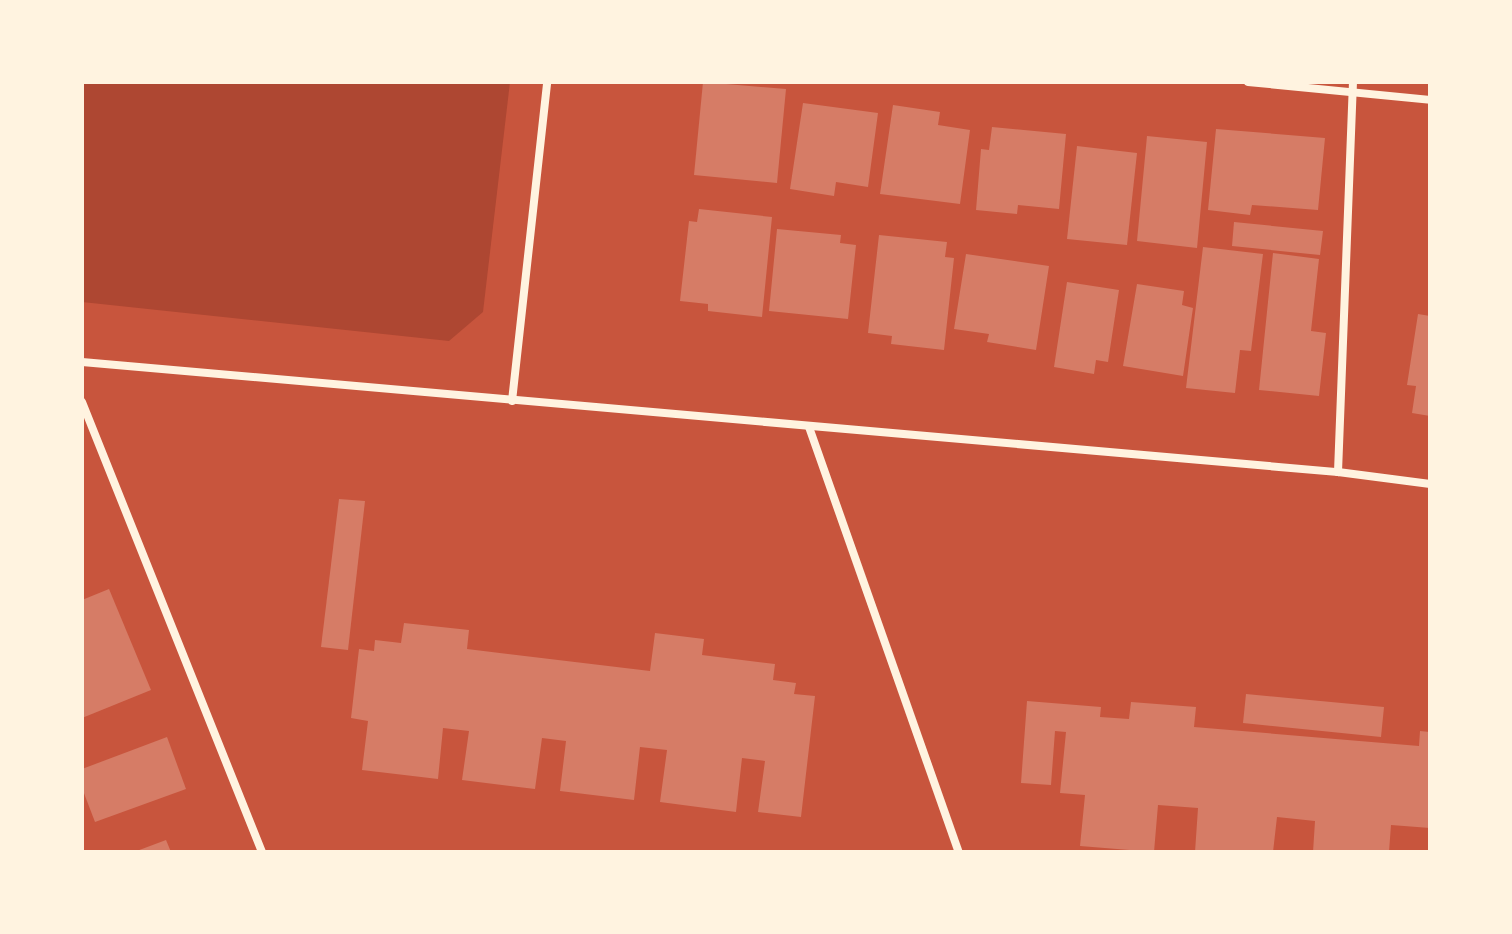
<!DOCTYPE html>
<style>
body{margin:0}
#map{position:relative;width:1512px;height:934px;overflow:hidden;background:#c8553d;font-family:Overpass,sans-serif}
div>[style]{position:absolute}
.green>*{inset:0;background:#ae4732}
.building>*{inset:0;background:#d67c66}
.minor>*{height:8px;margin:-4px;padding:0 4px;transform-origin:4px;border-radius:4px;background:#fff3e0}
span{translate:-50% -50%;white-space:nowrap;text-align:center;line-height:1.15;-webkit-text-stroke:6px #fff3e0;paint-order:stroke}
.frame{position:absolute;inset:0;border:84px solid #fff3e0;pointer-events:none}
</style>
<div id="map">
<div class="green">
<div style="clip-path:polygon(82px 82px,510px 82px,483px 312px,449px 341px,82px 302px)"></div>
</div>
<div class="building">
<div style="clip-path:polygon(703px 82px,786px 89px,777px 183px,694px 175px)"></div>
<div style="clip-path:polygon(803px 103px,878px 113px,868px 187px,836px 182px,834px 196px,790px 189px)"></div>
<div style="clip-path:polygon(893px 105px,940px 112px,938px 125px,970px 130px,960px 204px,880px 194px)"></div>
<div style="clip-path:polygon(992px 127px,1066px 134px,1059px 209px,1018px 205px,1017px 214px,976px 210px,981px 149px,989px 150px)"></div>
<div style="clip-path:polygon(1216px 129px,1325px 138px,1318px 210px,1252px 205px,1250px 215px,1208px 210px)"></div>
<div style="clip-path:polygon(1147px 136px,1207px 142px,1197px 248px,1137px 241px)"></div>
<div style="clip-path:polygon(1077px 146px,1137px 153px,1127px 245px,1067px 239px)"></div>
<div style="clip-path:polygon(699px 209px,772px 217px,762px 317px,708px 311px,708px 304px,680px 301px,689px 221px,697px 222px)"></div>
<div style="clip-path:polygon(1234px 222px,1323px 231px,1320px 255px,1232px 246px)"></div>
<div style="clip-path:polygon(777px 229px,841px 235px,840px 243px,856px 245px,848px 319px,769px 311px)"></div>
<div style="clip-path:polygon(879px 235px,947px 242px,945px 257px,954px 258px,944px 350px,891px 344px,892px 336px,868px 333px)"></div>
<div style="clip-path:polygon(1203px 247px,1263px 254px,1251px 351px,1240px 350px,1235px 393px,1186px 388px)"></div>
<div style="clip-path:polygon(1273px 253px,1319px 259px,1311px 331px,1326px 333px,1319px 396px,1259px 390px)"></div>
<div style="clip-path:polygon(966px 254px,1049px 266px,1036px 350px,987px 342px,989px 334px,954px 329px)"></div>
<div style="clip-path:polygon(1067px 282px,1119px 290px,1108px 362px,1096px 360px,1094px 374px,1054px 367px)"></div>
<div style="clip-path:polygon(1137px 284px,1184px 291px,1182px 305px,1193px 308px,1183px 376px,1123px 366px)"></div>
<div style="clip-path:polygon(1418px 314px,1430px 316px,1430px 416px,1412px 413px,1416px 386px,1407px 385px)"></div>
<div style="clip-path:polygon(339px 499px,365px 501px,348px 650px,321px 647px)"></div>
<div style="clip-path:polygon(109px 589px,151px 690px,82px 718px,82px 600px)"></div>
<div style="clip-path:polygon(404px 623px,469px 630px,467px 649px,650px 671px,655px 633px,704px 639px,702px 655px,775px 664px,773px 680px,796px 683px,794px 694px,815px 696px,801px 817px,758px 812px,765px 761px,742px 758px,736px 812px,660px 802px,667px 750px,640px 747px,634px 800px,560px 791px,566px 741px,542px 738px,535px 789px,462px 780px,469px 731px,443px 728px,438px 779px,362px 770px,368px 721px,351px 718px,359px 649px,374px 651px,375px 640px,401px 643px)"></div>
<div style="clip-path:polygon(1246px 694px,1384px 707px,1381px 737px,1243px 723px)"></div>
<div style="clip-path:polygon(1027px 701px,1101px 707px,1100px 717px,1129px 719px,1131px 702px,1196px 707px,1194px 727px,1419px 746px,1420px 731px,1430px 732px,1430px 828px,1391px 825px,1389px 852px,1313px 852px,1315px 821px,1277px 817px,1273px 852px,1195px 852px,1198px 808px,1158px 805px,1154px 852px,1080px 846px,1085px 795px,1060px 793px,1066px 732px,1055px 731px,1051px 785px,1021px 783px)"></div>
<div style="clip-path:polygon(167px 737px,186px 789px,95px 822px,82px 788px,82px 769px)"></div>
<div style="clip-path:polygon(166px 840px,171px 852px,134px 852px)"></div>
</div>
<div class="minor">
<div style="left:1248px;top:82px;width:183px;rotate:5.6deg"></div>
<div style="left:82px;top:362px;width:1261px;rotate:5.01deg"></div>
<div style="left:1338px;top:472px;width:93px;rotate:7.4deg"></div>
<div style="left:512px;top:401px;width:321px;rotate:-83.7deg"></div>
<div style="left:82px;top:402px;width:485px;rotate:68.2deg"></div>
<div style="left:809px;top:427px;width:451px;rotate:70.6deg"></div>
<div style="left:1338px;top:472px;width:390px;rotate:-87.8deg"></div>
</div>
<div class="frame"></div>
</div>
